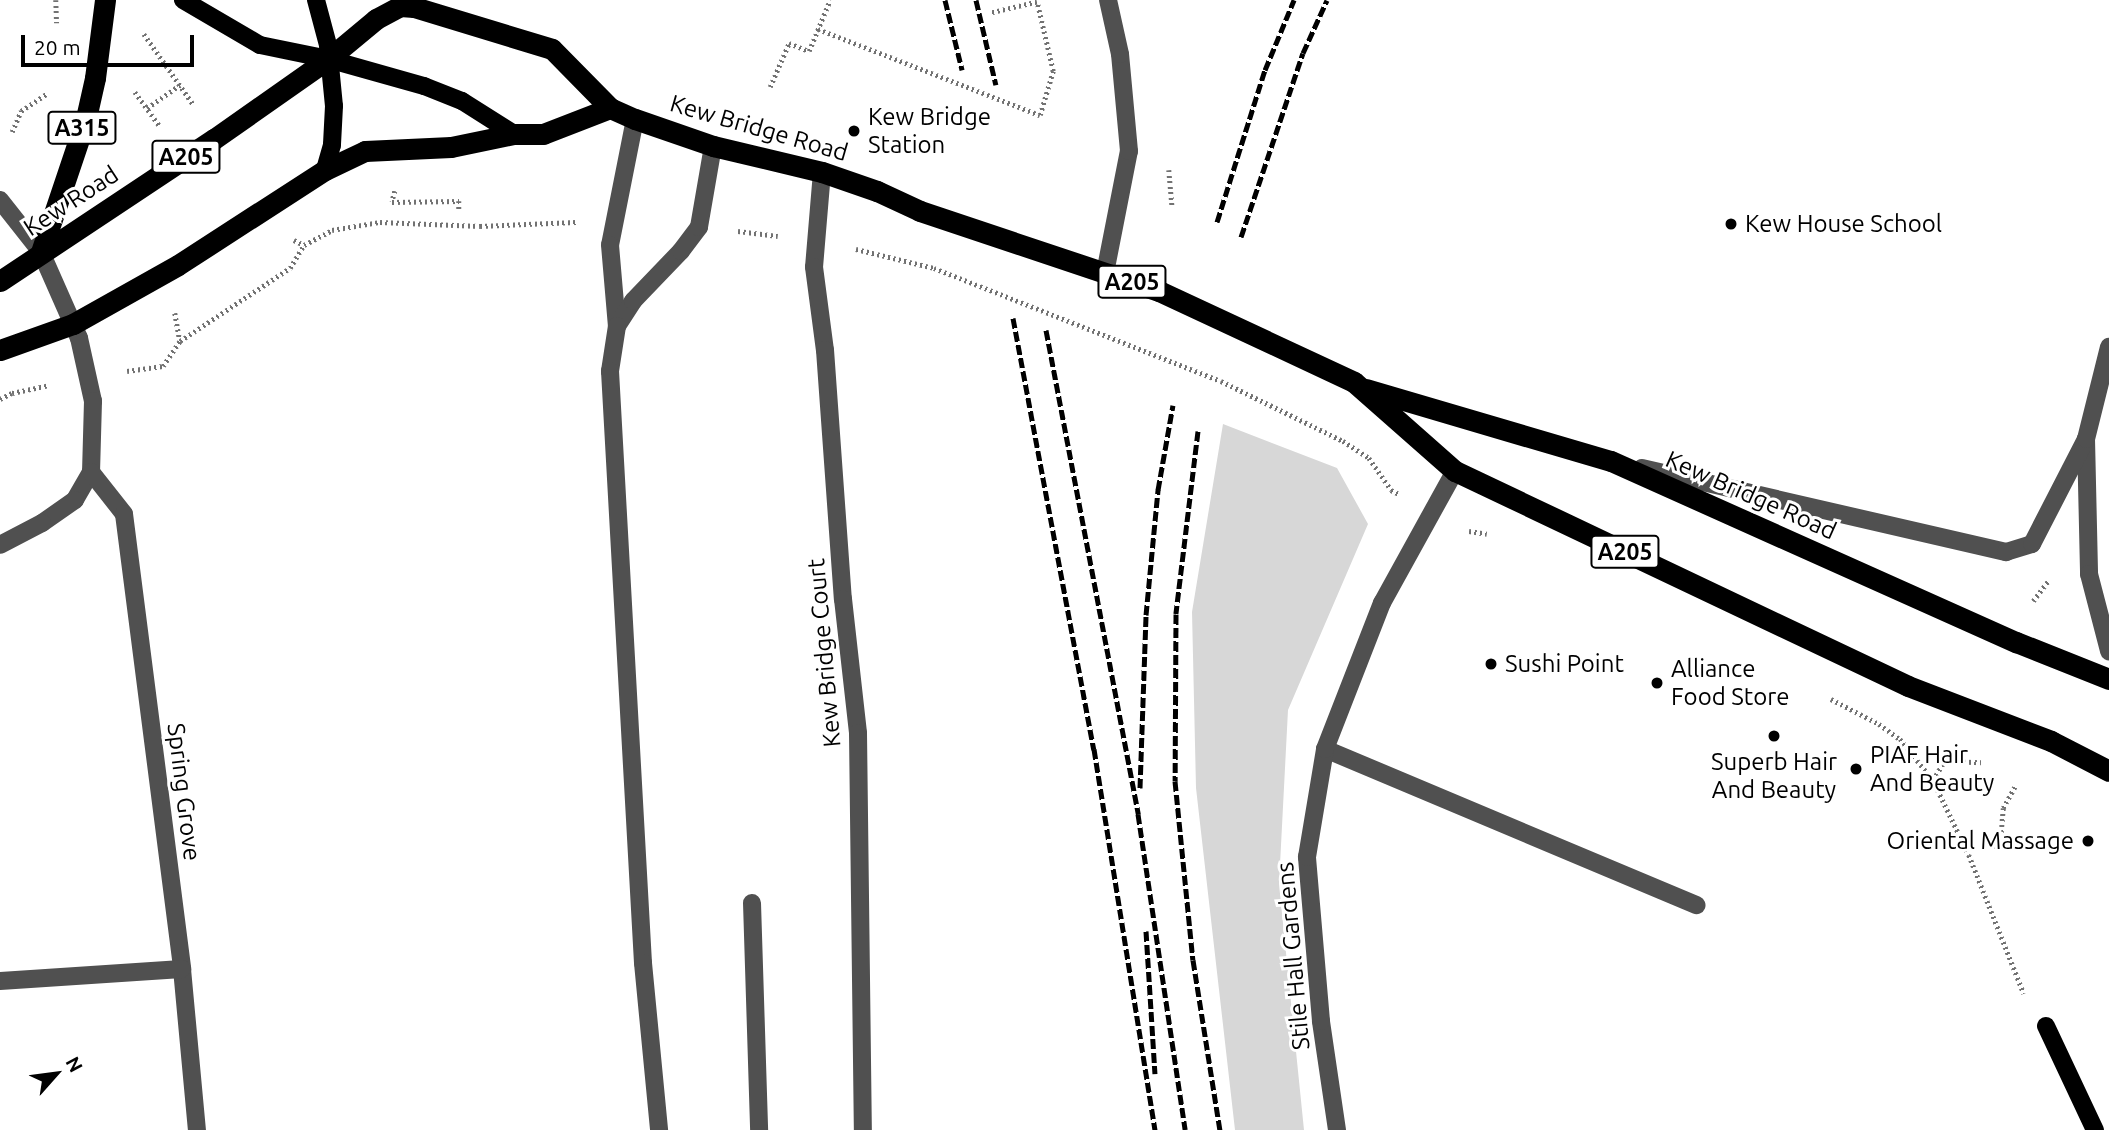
<!DOCTYPE html>
<style>
body{margin:0}
#map{position:relative;width:2109px;height:1130px;overflow:hidden;background:#fff;font-family:Ubuntu,sans-serif}
div>[style]{position:absolute}
.green>*{inset:0;background:#d7d7d7}
.path>*{height:4.5px;margin-top:-2.25px;transform-origin:0;background:repeating-linear-gradient(90deg,#727272 0 2px,transparent 0 5.5px)}
.minor>*{height:18px;margin:-9px;padding:0 9px;transform-origin:9px;border-radius:9px;background:#505050}
.major>*{height:18px;margin:-9px;padding:0 9px;transform-origin:9px;border-radius:9px;background:#000}
.highway>*{height:21px;margin:-10.5px;padding:0 10.5px;transform-origin:10.5px;border-radius:10.5px;background:#000}
.rail>*{height:5px;margin-top:-2.5px;transform-origin:0;background:repeating-linear-gradient(90deg,#000 0 10px,transparent 0 13.5px)}
.dots>*{width:19px;height:19px;translate:-50% -50%;box-sizing:border-box;border:4px solid #fff;border-radius:50%}
span{translate:-50% -50%;white-space:nowrap;text-align:center;line-height:1.15;-webkit-text-stroke:6px #fff;paint-order:stroke}
.shield-label span{padding:2px 5px;background:#fff;border:2px solid;border-radius:5px;-webkit-text-stroke-width:0}
.shield-label{font-size:23px;color:#000;font-weight:700}
.poi-label{font-size:24px;color:#000}
.left{translate:0 -50%;text-align:left}
.right{translate:-100% -50%;text-align:right}
.street-label{font-size:24px;color:#000}
.north{position:absolute;left:21px;top:1039px;width:70px;height:70px;-webkit-text-stroke:5px #fff;paint-order:stroke;rotate:62deg;font-size:19px;font-weight:700;line-height:28px;text-align:center;color:#000}
.north::after{content:'';display:block;margin:auto;width:24px;height:32px;background:#000;clip-path:polygon(50% 0,100% 100%,50% 72%,0 100%)}
.scale{position:absolute;left:21px;top:35px;width:173px;height:32px;box-sizing:border-box;border:4px solid #000;border-top:0;padding-left:9px;font-size:21px;line-height:24px;white-space:nowrap;color:#000;-webkit-text-stroke:5px #fff;paint-order:stroke}
</style>
<div id="map">
<div class="green">
<div style="clip-path:polygon(1223px 424px,1337px 468px,1368px 524px,1288px 710px,1279px 884px,1304px 1130px,1235px 1130px,1196px 788px,1192px 612px)"></div>
</div>
<div class="path">
<div style="left:56px;top:0;width:23px;rotate:88deg"></div>
<div style="left:818px;top:29px;width:238px;rotate:21.2deg"></div>
<div style="left:1040px;top:115px;width:46px;rotate:-73.5deg"></div>
<div style="left:1053px;top:71px;width:71px;rotate:-103.1deg"></div>
<div style="left:1037px;top:2px;width:47px;rotate:166.6deg"></div>
<div style="left:144px;top:34px;width:85px;rotate:55deg"></div>
<div style="left:770px;top:87px;width:48px;rotate:-66.6deg"></div>
<div style="left:789px;top:43px;width:22px;rotate:22deg"></div>
<div style="left:809px;top:51px;width:55px;rotate:-67.6deg"></div>
<div style="left:135px;top:92px;width:41px;rotate:54deg"></div>
<div style="left:147px;top:108px;width:40px;rotate:-34.9deg"></div>
<div style="left:12px;top:132px;width:23px;rotate:-67deg"></div>
<div style="left:21px;top:111px;width:32px;rotate:-34deg"></div>
<div style="left:1169px;top:170px;width:38px;rotate:85deg"></div>
<div style="left:395px;top:191px;width:11px;rotate:105deg"></div>
<div style="left:392px;top:202px;width:67px;rotate:-0.9deg"></div>
<div style="left:459px;top:201px;width:10px;rotate:90deg"></div>
<div style="left:738px;top:231px;width:40px;rotate:7.1deg"></div>
<div style="left:294px;top:240px;width:11px;rotate:27deg"></div>
<div style="left:304px;top:245px;width:32px;rotate:-28deg"></div>
<div style="left:332px;top:230px;width:49px;rotate:-9.5deg"></div>
<div style="left:380px;top:222px;width:100px;rotate:2.3deg"></div>
<div style="left:480px;top:226px;width:96px;rotate:-2.4deg"></div>
<div style="left:856px;top:249px;width:80px;rotate:13.7deg"></div>
<div style="left:934px;top:268px;width:308px;rotate:21.5deg"></div>
<div style="left:1221px;top:381px;width:136px;rotate:26.2deg"></div>
<div style="left:1343px;top:441px;width:31px;rotate:33deg"></div>
<div style="left:1369px;top:458px;width:39px;rotate:55deg"></div>
<div style="left:1391px;top:490px;width:9px;rotate:27deg"></div>
<div style="left:175px;top:313px;width:28px;rotate:80deg"></div>
<div style="left:127px;top:371px;width:36px;rotate:-8deg"></div>
<div style="left:163px;top:366px;width:30px;rotate:-56deg"></div>
<div style="left:180px;top:341px;width:132px;rotate:-33.6deg"></div>
<div style="left:290px;top:268px;width:27px;rotate:-59deg"></div>
<div style="left:0;top:399px;width:13px;rotate:-27deg"></div>
<div style="left:12px;top:393px;width:38px;rotate:-12deg"></div>
<div style="left:1469px;top:531px;width:18px;rotate:9deg"></div>
<div style="left:2033px;top:601px;width:25px;rotate:-53deg"></div>
<div style="left:1831px;top:699px;width:54px;rotate:27.5deg"></div>
<div style="left:1879px;top:724px;width:26px;rotate:36deg"></div>
<div style="left:1900px;top:739px;width:53px;rotate:51.2deg"></div>
<div style="left:1933px;top:780px;width:83px;rotate:64.4deg"></div>
<div style="left:1969px;top:855px;width:149px;rotate:68.4deg"></div>
<div style="left:1947px;top:761px;width:34px;rotate:2deg"></div>
<div style="left:1933px;top:780px;width:37px;rotate:-59deg"></div>
<div style="left:1993px;top:846px;width:8px;rotate:-23deg"></div>
<div style="left:2000px;top:843px;width:35px;rotate:-85deg"></div>
<div style="left:2003px;top:808px;width:25px;rotate:-61deg"></div>
</div>
<div class="minor">
<div style="left:635px;top:119px;width:128px;rotate:101.2deg"></div>
<div style="left:610px;top:245px;width:81px;rotate:85.1deg"></div>
<div style="left:617px;top:326px;width:30px;rotate:-57deg"></div>
<div style="left:633px;top:301px;width:69px;rotate:-46.2deg"></div>
<div style="left:681px;top:251px;width:30px;rotate:-53deg"></div>
<div style="left:699px;top:227px;width:82px;rotate:-80.2deg"></div>
<div style="left:822px;top:172px;width:95px;rotate:94.8deg"></div>
<div style="left:814px;top:267px;width:84px;rotate:82.5deg"></div>
<div style="left:825px;top:350px;width:250px;rotate:85.9deg"></div>
<div style="left:843px;top:599px;width:135px;rotate:83.6deg"></div>
<div style="left:858px;top:733px;width:397px;rotate:89.3deg"></div>
<div style="left:0;top:200px;width:66px;rotate:51.7deg"></div>
<div style="left:41px;top:252px;width:94px;rotate:66.2deg"></div>
<div style="left:79px;top:338px;width:65px;rotate:77.5deg"></div>
<div style="left:93px;top:401px;width:71px;rotate:91.6deg"></div>
<div style="left:91px;top:472px;width:32px;rotate:120deg"></div>
<div style="left:75px;top:500px;width:40px;rotate:145.1deg"></div>
<div style="left:42px;top:523px;width:47px;rotate:152.4deg"></div>
<div style="left:1105px;top:273px;width:124px;rotate:-78.9deg"></div>
<div style="left:1129px;top:151px;width:97px;rotate:-95.3deg"></div>
<div style="left:1120px;top:54px;width:55px;rotate:-102.5deg"></div>
<div style="left:617px;top:326px;width:46px;rotate:98.8deg"></div>
<div style="left:610px;top:371px;width:593px;rotate:86.81deg"></div>
<div style="left:643px;top:963px;width:168px;rotate:84.5deg"></div>
<div style="left:2086px;top:439px;width:135px;rotate:88.7deg"></div>
<div style="left:2089px;top:574px;width:80px;rotate:75.4deg"></div>
<div style="left:1642px;top:468px;width:374px;rotate:13deg"></div>
<div style="left:2006px;top:552px;width:27px;rotate:-17deg"></div>
<div style="left:2032px;top:544px;width:118px;rotate:-62.8deg"></div>
<div style="left:2086px;top:439px;width:95px;rotate:-76deg"></div>
<div style="left:91px;top:472px;width:53px;rotate:51.8deg"></div>
<div style="left:124px;top:514px;width:459px;rotate:82.7deg"></div>
<div style="left:182px;top:969px;width:162px;rotate:84.7deg"></div>
<div style="left:1325px;top:749px;width:403px;rotate:22.8deg"></div>
<div style="left:752px;top:903px;width:227px;rotate:88.2deg"></div>
<div style="left:0;top:981px;width:182px;rotate:-3.8deg"></div>
<div style="left:1337px;top:1130px;width:110px;rotate:-98.4deg"></div>
<div style="left:1321px;top:1021px;width:165px;rotate:-94.9deg"></div>
<div style="left:1307px;top:857px;width:109px;rotate:-80.5deg"></div>
<div style="left:1325px;top:749px;width:157px;rotate:-68.7deg"></div>
<div style="left:1382px;top:603px;width:151px;rotate:-61.1deg"></div>
</div>
<div class="major">
<div style="left:183px;top:0;width:89px;rotate:30.3deg"></div>
<div style="left:260px;top:45px;width:69px;rotate:11.6deg"></div>
<div style="left:328px;top:59px;width:100px;rotate:15.7deg"></div>
<div style="left:424px;top:86px;width:41px;rotate:21.5deg"></div>
<div style="left:462px;top:101px;width:62px;rotate:32.4deg"></div>
<div style="left:316px;top:0;width:47px;rotate:75.1deg"></div>
<div style="left:328px;top:45px;width:61px;rotate:84.4deg"></div>
<div style="left:334px;top:106px;width:39px;rotate:93deg"></div>
<div style="left:332px;top:145px;width:26px;rotate:106deg"></div>
<div style="left:2046px;top:1026px;width:115px;rotate:64.8deg"></div>
</div>
<div class="highway">
<div style="left:41px;top:252px;width:141px;rotate:-71.4deg"></div>
<div style="left:86px;top:118px;width:41px;rotate:-77.3deg"></div>
<div style="left:95px;top:78px;width:79px;rotate:-82.7deg"></div>
<div style="left:0;top:281px;width:257px;rotate:-33.6deg"></div>
<div style="left:214px;top:139px;width:139px;rotate:-35.1deg"></div>
<div style="left:328px;top:59px;width:62px;rotate:-39.8deg"></div>
<div style="left:376px;top:19px;width:27px;rotate:-28deg"></div>
<div style="left:400px;top:6px;width:14px;rotate:4deg"></div>
<div style="left:414px;top:7px;width:144px;rotate:16.9deg"></div>
<div style="left:552px;top:49px;width:83px;rotate:45.5deg"></div>
<div style="left:610px;top:108px;width:27px;rotate:24deg"></div>
<div style="left:635px;top:119px;width:83px;rotate:19.1deg"></div>
<div style="left:713px;top:146px;width:112px;rotate:13.4deg"></div>
<div style="left:822px;top:172px;width:58px;rotate:19.1deg"></div>
<div style="left:877px;top:191px;width:47px;rotate:24.9deg"></div>
<div style="left:920px;top:211px;width:252px;rotate:18.5deg"></div>
<div style="left:1159px;top:291px;width:215px;rotate:25deg"></div>
<div style="left:1354px;top:382px;width:135px;rotate:41.4deg"></div>
<div style="left:1455px;top:471px;width:501px;rotate:25.39deg"></div>
<div style="left:1908px;top:686px;width:153px;rotate:21deg"></div>
<div style="left:2051px;top:741px;width:65px;rotate:27.3deg"></div>
<div style="left:0;top:350px;width:77px;rotate:-19.6deg"></div>
<div style="left:73px;top:324px;width:120px;rotate:-29.3deg"></div>
<div style="left:178px;top:265px;width:175px;rotate:-32.9deg"></div>
<div style="left:325px;top:170px;width:44px;rotate:-25.4deg"></div>
<div style="left:365px;top:151px;width:86px;rotate:-2.7deg"></div>
<div style="left:451px;top:147px;width:64px;rotate:-11.7deg"></div>
<div style="left:514px;top:134px;width:29px"></div>
<div style="left:543px;top:134px;width:72px;rotate:-21.2deg"></div>
<div style="left:1366px;top:389px;width:255px;rotate:16.4deg"></div>
<div style="left:1611px;top:461px;width:444px;rotate:24.1deg"></div>
<div style="left:2016px;top:642px;width:100px;rotate:21.7deg"></div>
</div>
<div class="rail">
<div style="left:945px;top:0;width:72px;rotate:76.3deg"></div>
<div style="left:976px;top:0;width:87px;rotate:76.8deg"></div>
<div style="left:1217px;top:222px;width:159px;rotate:-72.5deg"></div>
<div style="left:1265px;top:70px;width:76px;rotate:-67.5deg"></div>
<div style="left:1241px;top:237px;width:194px;rotate:-71.4deg"></div>
<div style="left:1303px;top:53px;width:58px;rotate:-65.6deg"></div>
<div style="left:1013px;top:318px;width:439px;rotate:79.4deg"></div>
<div style="left:1094px;top:749px;width:386px;rotate:80.9deg"></div>
<div style="left:1046px;top:330px;width:493px;rotate:79.2deg"></div>
<div style="left:1138px;top:814px;width:319px;rotate:81.5deg"></div>
<div style="left:1198px;top:431px;width:184px;rotate:96.9deg"></div>
<div style="left:1176px;top:614px;width:167px;rotate:90.3deg"></div>
<div style="left:1175px;top:781px;width:180px;rotate:84.3deg"></div>
<div style="left:1193px;top:960px;width:172px;rotate:81deg"></div>
<div style="left:1140px;top:788px;width:173px;rotate:-88deg"></div>
<div style="left:1146px;top:615px;width:126px;rotate:-84.5deg"></div>
<div style="left:1158px;top:490px;width:86px;rotate:-80deg"></div>
<div style="left:1146px;top:931px;width:143px;rotate:86.4deg"></div>
</div>
<div class="dots">
<div style="left:854px;top:131px;background:#000"></div>
<div style="left:1731px;top:224px;background:#000"></div>
<div style="left:1491px;top:664px;background:#000"></div>
<div style="left:1657px;top:683px;background:#000"></div>
<div style="left:1774px;top:736px;background:#000"></div>
<div style="left:1856px;top:769px;background:#000"></div>
<div style="left:2088px;top:841px;background:#000"></div>
</div>
<div class="shield-label">
<span style="left:82px;top:128px">A315</span>
<span style="left:186px;top:157px">A205</span>
<span style="left:1132px;top:282px">A205</span>
<span style="left:1625px;top:552px">A205</span>
</div>
<div class="poi-label">
<span class="left" style="left:868px;top:131px">Kew Bridge<br>Station</span>
<span class="left" style="left:1745px;top:224px">Kew House School</span>
<span class="left" style="left:1505px;top:664px">Sushi Point</span>
<span class="left" style="left:1671px;top:683px">Alliance<br>Food Store</span>
<span class="left" style="left:1870px;top:769px">PIAF Hair<br>And Beauty</span>
<span style="left:1774px;top:776px">Superb Hair<br>And Beauty</span>
<span class="right" style="left:2074px;top:841px">Oriental Massage</span>
</div>
<div class="street-label">
<span style="left:759px;top:128px;rotate:16deg">Kew Bridge Road</span>
<span style="left:71px;top:201px;rotate:-33deg">Kew Road</span>
<span style="left:1751px;top:495px;rotate:24deg">Kew Bridge Road</span>
<span style="left:824px;top:653px;rotate:-95deg">Kew Bridge Court</span>
<span style="left:184px;top:792px;rotate:83deg">Spring Grove</span>
<span style="left:1293px;top:956px;rotate:-95deg">Stile Hall Gardens</span>
</div>
<div class="north">N</div>
<div class="scale">20 m</div>
</div>
